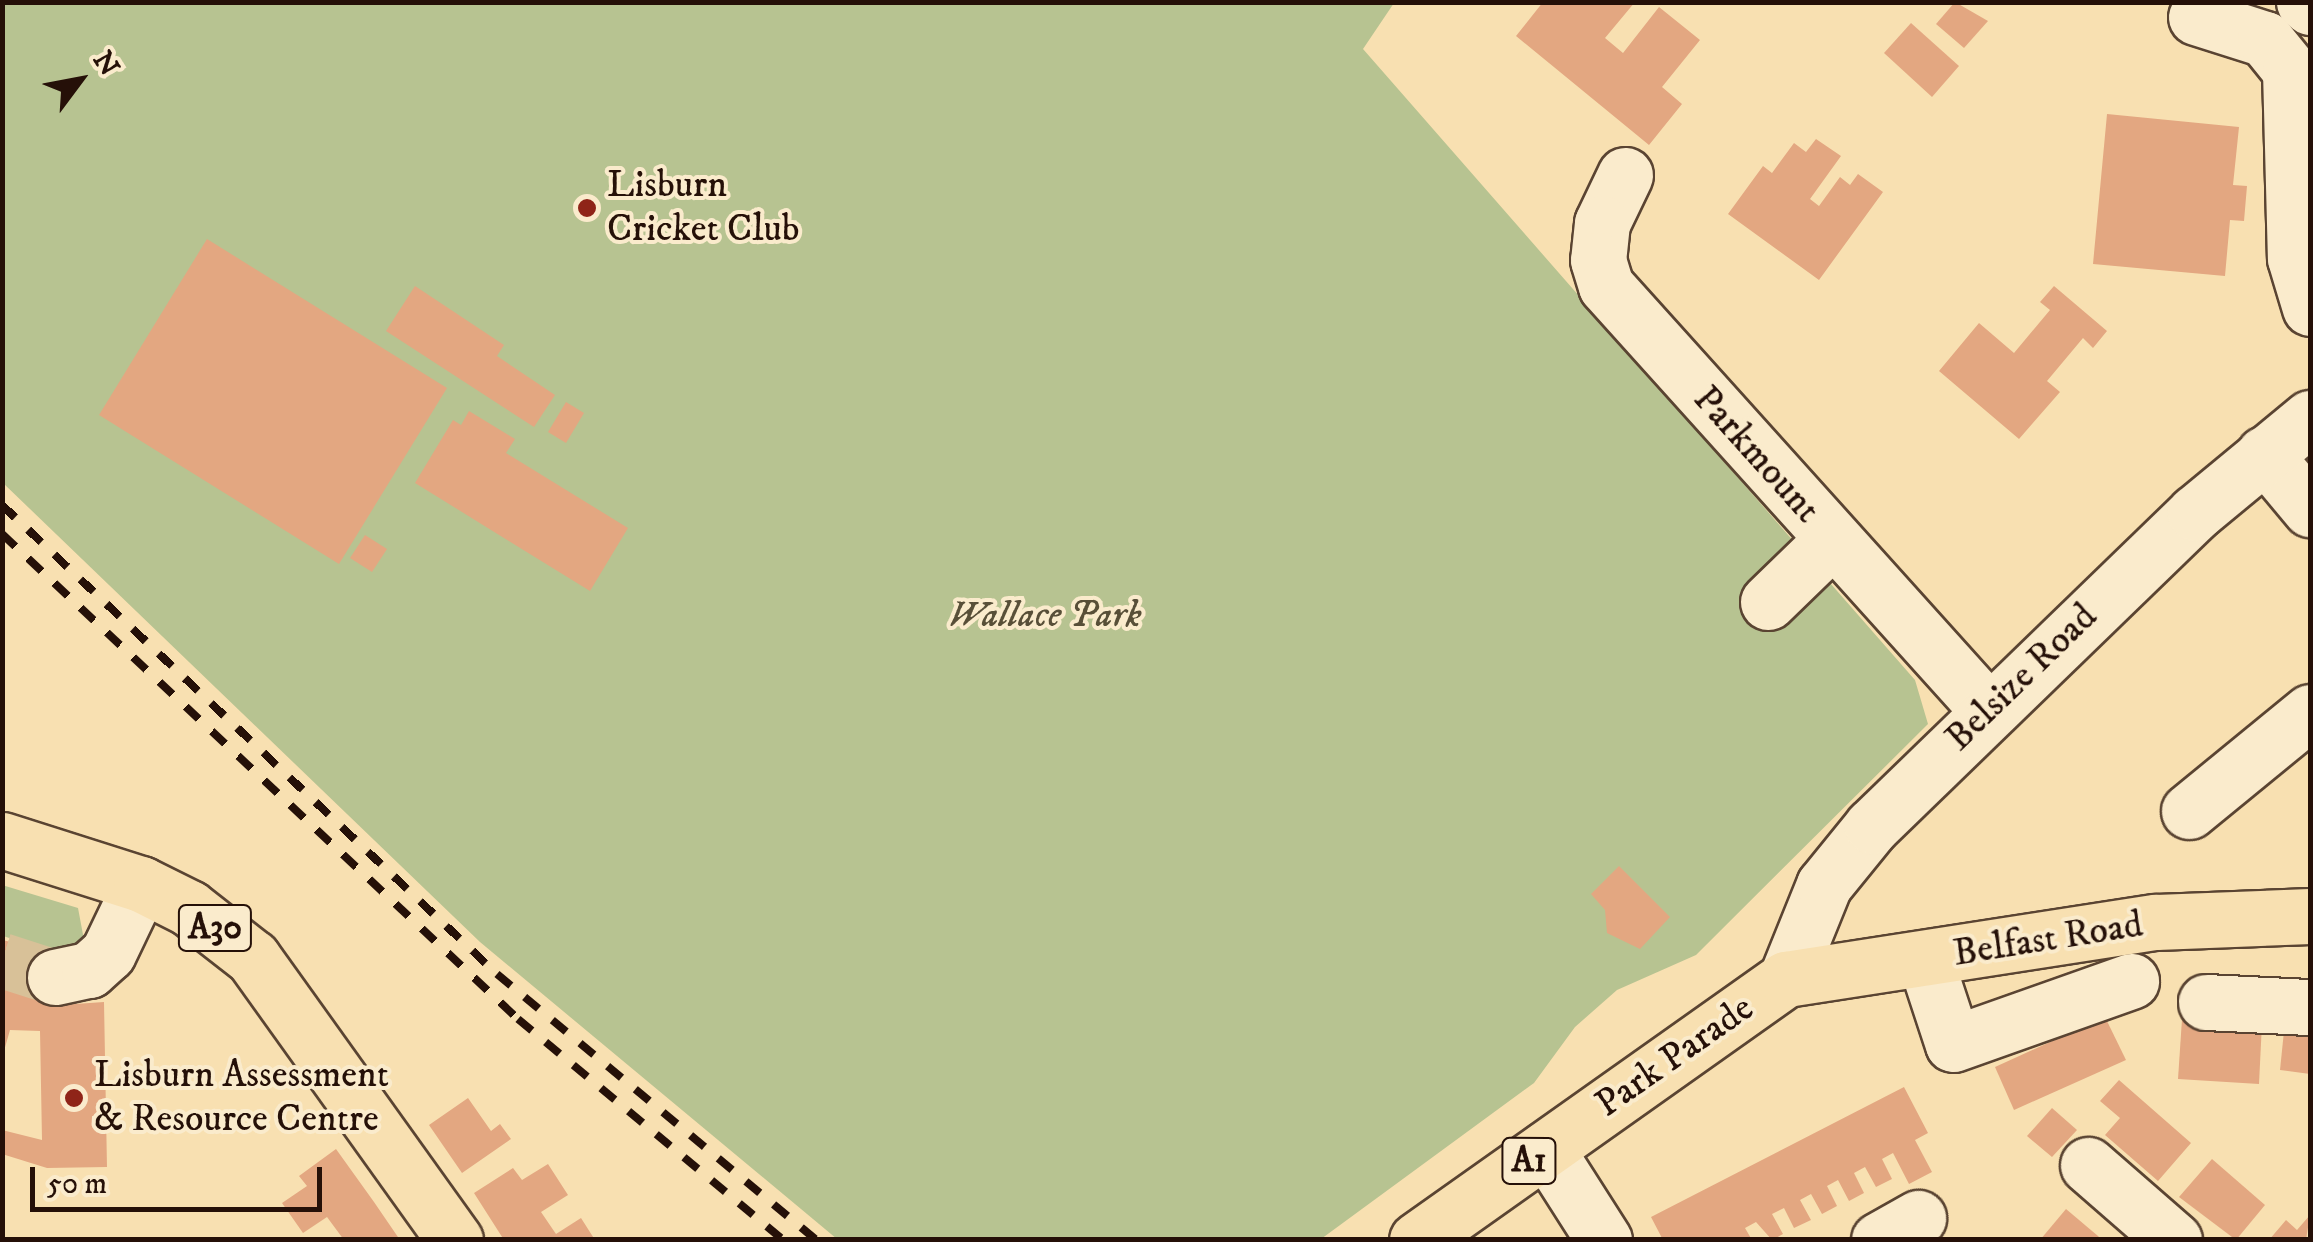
<!DOCTYPE html>
<style>
body{margin:0}
#map{position:relative;width:2313px;height:1242px;overflow:hidden;background:#f8e0b1;font-family:"IM FELL DW Pica",serif}
div>[style]{position:absolute}
.green>*{inset:0;background:#b7c391}
.building>*{inset:0;background:#e3a781}
.minor-tunnel>*{height:55px;margin-top:-27.5px;transform-origin:0;background:repeating-linear-gradient(90deg,#d8c198 0 55px,transparent 0 83px)}
.roads{filter:drop-shadow(2px 0 #5a4432) drop-shadow(-2px 0 #5a4432) drop-shadow(0 2px #5a4432) drop-shadow(0 -2px #5a4432)}
.minor>*{height:55px;margin:-27.5px;padding:0 27.5px;transform-origin:27.5px;border-radius:27.5px;background:#faebcc}
.major>*{height:55px;margin:-27.5px;padding:0 27.5px;transform-origin:27.5px;border-radius:27.5px;background:#f8e0b1}
.highway>*{height:55px;margin:-27.5px;padding:0 27.5px;transform-origin:27.5px;border-radius:27.5px;background:#f8e0b1}
.rail>*{height:8px;margin-top:-4px;transform-origin:0;background:repeating-linear-gradient(90deg,#251008 0 18px,transparent 0 36px)}
.dots>*{width:28px;height:28px;translate:-50% -50%;box-sizing:border-box;border:5px solid #faebcc;border-radius:50%}
span{translate:-50% -50%;white-space:nowrap;text-align:center;line-height:1.15;-webkit-text-stroke:8px #faebcc;paint-order:stroke}
.shield-label span{padding:2px 8px;background:#faebcc;border:2px solid;border-radius:8px;-webkit-text-stroke-width:0}
.shield-label{font-size:35px;color:#251008;font-weight:700}
.poi-label{font-size:38px;color:#251008}
.left{translate:0 -50%;text-align:left}
.street-label{font-size:38px;color:#251008}
.park-label{font-size:38px;color:#584f38;font-style:italic}
.frame{position:absolute;inset:0;border:5px solid #251008;pointer-events:none}
.north{position:absolute;left:30px;top:30px;width:100px;height:100px;-webkit-text-stroke:8px #faebcc;paint-order:stroke;rotate:58deg;font-size:28px;font-weight:700;line-height:40px;text-align:center;color:#251008}
.north::after{content:'';display:block;margin:auto;width:35px;height:45px;background:#251008;clip-path:polygon(50% 0,100% 100%,50% 72%,0 100%)}
.scale{position:absolute;left:30px;top:1167px;width:292px;height:45px;box-sizing:border-box;border:5px solid #251008;border-top:0;padding-left:12px;font-size:30px;line-height:35px;white-space:nowrap;color:#251008;-webkit-text-stroke:8px #faebcc;paint-order:stroke}
</style>
<div id="map">
<div class="green">
<div style="clip-path:polygon(2px 3px,1394px 3px,1363px 49px,1915px 680px,1928px 724px,1696px 955px,1617px 990px,1575px 1027px,1534px 1083px,1321px 1239px,837px 1239px,480px 942px,3px 483px)"></div>
<div style="clip-path:polygon(2px 885px,78px 908px,84px 940px,59px 954px,3px 936px)"></div>
</div>
<div class="building">
<div style="clip-path:polygon(1543px 2px,1635px 2px,1605px 38px,1623px 53px,1659px 7px,1700px 40px,1662px 87px,1682px 104px,1649px 145px,1516px 36px)"></div>
<div style="clip-path:polygon(1955px 2px,1988px 21px,1964px 48px,1936px 24px)"></div>
<div style="clip-path:polygon(1911px 23px,1959px 66px,1932px 97px,1884px 53px)"></div>
<div style="clip-path:polygon(2107px 114px,2239px 127px,2233px 185px,2247px 186px,2244px 221px,2230px 220px,2225px 276px,2093px 264px)"></div>
<div style="clip-path:polygon(1816px 139px,1841px 156px,1810px 199px,1819px 206px,1840px 177px,1850px 185px,1858px 174px,1883px 192px,1819px 280px,1728px 214px,1763px 166px,1772px 173px,1794px 143px,1806px 152px)"></div>
<div style="clip-path:polygon(207px 239px,447px 388px,339px 564px,99px 415px)"></div>
<div style="clip-path:polygon(415px 286px,504px 345px,497px 356px,555px 395px,534px 427px,386px 331px)"></div>
<div style="clip-path:polygon(2054px 286px,2107px 331px,2093px 348px,2083px 338px,2047px 381px,2060px 392px,2019px 439px,1939px 371px,1979px 323px,2014px 353px,2050px 310px,2040px 302px)"></div>
<div style="clip-path:polygon(566px 402px,584px 413px,566px 443px,548px 432px)"></div>
<div style="clip-path:polygon(469px 411px,515px 439px,506px 453px,628px 528px,590px 591px,415px 483px,453px 420px,461px 425px)"></div>
<div style="clip-path:polygon(365px 535px,387px 549px,372px 572px,350px 558px)"></div>
<div style="clip-path:polygon(1619px 866px,1670px 917px,1640px 949px,1607px 933px,1605px 910px,1591px 894px)"></div>
<div style="clip-path:polygon(2px 940px,51px 951px,46px 1006px,104px 1002px,107px 1167px,47px 1168px,2px 1154px,2px 1130px,42px 1140px,40px 1031px,10px 1030px,2px 1058px)"></div>
<div style="clip-path:polygon(2105px 1017px,2126px 1060px,2014px 1110px,1995px 1067px)"></div>
<div style="clip-path:polygon(2182px 1019px,2262px 1023px,2259px 1084px,2178px 1079px)"></div>
<div style="clip-path:polygon(2284px 1031px,2310px 1034px,2310px 1074px,2280px 1070px)"></div>
<div style="clip-path:polygon(2119px 1080px,2191px 1143px,2158px 1181px,2105px 1135px,2120px 1118px,2100px 1101px)"></div>
<div style="clip-path:polygon(1904px 1087px,1928px 1133px,1915px 1140px,1932px 1172px,1909px 1184px,1893px 1153px,1882px 1159px,1892px 1179px,1876px 1187px,1865px 1167px,1854px 1173px,1864px 1193px,1849px 1201px,1838px 1180px,1827px 1186px,1837px 1206px,1822px 1214px,1811px 1194px,1800px 1200px,1811px 1220px,1794px 1228px,1784px 1208px,1772px 1214px,1783px 1234px,1772px 1240px,1756px 1222px,1745px 1228px,1752px 1240px,1663px 1240px,1651px 1217px)"></div>
<div style="clip-path:polygon(468px 1098px,491px 1131px,500px 1124px,511px 1139px,462px 1173px,429px 1125px)"></div>
<div style="clip-path:polygon(2052px 1108px,2077px 1130px,2052px 1157px,2027px 1136px)"></div>
<div style="clip-path:polygon(336px 1149px,374px 1202px,400px 1240px,344px 1240px,327px 1217px,303px 1233px,282px 1203px,307px 1186px,299px 1176px)"></div>
<div style="clip-path:polygon(2212px 1159px,2265px 1205px,2236px 1240px,2179px 1197px)"></div>
<div style="clip-path:polygon(548px 1164px,568px 1195px,541px 1212px,556px 1234px,581px 1218px,595px 1240px,504px 1240px,474px 1193px,513px 1168px,522px 1180px)"></div>
<div style="clip-path:polygon(2066px 1209px,2098px 1236px,2102px 1240px,2040px 1240px)"></div>
<div style="clip-path:polygon(2310px 1215px,2306px 1240px,2269px 1240px,2286px 1220px,2297px 1230px)"></div>
</div>
<div class="minor-tunnel">
<div style="left:2px;top:960px;width:56px;rotate:17.8deg"></div>
</div>
<div class="roads">
<div class="minor">
<div style="left:2304px;top:2px;width:8px;rotate:40deg"></div>
<div style="left:2196px;top:17px;width:72px;rotate:17.7deg"></div>
<div style="left:2265px;top:39px;width:40px;rotate:51deg"></div>
<div style="left:2290px;top:70px;width:188px;rotate:88.5deg"></div>
<div style="left:2295px;top:258px;width:52px;rotate:73.3deg"></div>
<div style="left:1625px;top:175px;width:53px;rotate:115.6deg"></div>
<div style="left:1602px;top:223px;width:37px;rotate:96deg"></div>
<div style="left:1598px;top:260px;width:27px;rotate:73deg"></div>
<div style="left:1606px;top:286px;width:569px;rotate:47.99deg"></div>
<div style="left:2264px;top:454px;width:72px;rotate:50.1deg"></div>
<div style="left:1768px;top:602px;width:89px;rotate:-44.1deg"></div>
<div style="left:2189px;top:811px;width:156px;rotate:-39.3deg"></div>
<div style="left:1925px;top:959px;width:89px;rotate:71.8deg"></div>
<div style="left:1953px;top:1044px;width:189px;rotate:-19.5deg"></div>
<div style="left:55px;top:977px;width:35px;rotate:-12deg"></div>
<div style="left:89px;top:970px;width:25px;rotate:-42deg"></div>
<div style="left:108px;top:953px;width:76px;rotate:-64.4deg"></div>
<div style="left:1786px;top:979px;width:101px;rotate:-68deg"></div>
<div style="left:1824px;top:885px;width:76px;rotate:-50.9deg"></div>
<div style="left:1872px;top:826px;width:450px;rotate:-44.1deg"></div>
<div style="left:2195px;top:513px;width:149px;rotate:-39.6deg"></div>
<div style="left:2206px;top:1002px;width:104px;rotate:2.8deg"></div>
<div style="left:1546px;top:1149px;width:108px;rotate:57.5deg"></div>
<div style="left:2088px;top:1165px;width:114px;rotate:41.1deg"></div>
<div style="left:1879px;top:1240px;width:45px;rotate:-29.4deg"></div>
</div>
<div class="major">
<div style="left:2px;top:840px;width:146px;rotate:17.6deg"></div>
<div style="left:141px;top:884px;width:54px;rotate:26.6deg"></div>
<div style="left:189px;top:908px;width:81px;rotate:38deg"></div>
<div style="left:253px;top:958px;width:347px;rotate:54.4deg"></div>
</div>
<div class="highway">
<div style="left:1417px;top:1240px;width:452px;rotate:-35.3deg"></div>
<div style="left:1786px;top:979px;width:374px;rotate:-8.8deg"></div>
<div style="left:2156px;top:922px;width:154px;rotate:-2.2deg"></div>
</div>
</div>
<div class="rail">
<div style="left:2px;top:505px;width:682px;rotate:43.46deg"></div>
<div style="left:497px;top:974px;width:415px;rotate:39.8deg"></div>
<div style="left:2px;top:534px;width:708px;rotate:43.23deg"></div>
<div style="left:518px;top:1019px;width:345px;rotate:39.8deg"></div>
</div>
<div class="dots">
<div style="left:587px;top:208px;background:#8f2418"></div>
<div style="left:74px;top:1098px;background:#8f2418"></div>
</div>
<div class="shield-label">
<span style="left:215px;top:928px">A30</span>
<span style="left:1529px;top:1161px">A1</span>
</div>
<div class="poi-label">
<span class="left" style="left:607px;top:208px">Lisburn<br>Cricket Club</span>
<span class="left" style="left:94px;top:1098px">Lisburn Assessment<br>&amp; Resource Centre</span>
</div>
<div class="street-label">
<span style="left:1756px;top:455px;rotate:48deg">Parkmount</span>
<span style="left:2022px;top:678px;rotate:-44deg">Belsize Road</span>
<span style="left:2048px;top:940px;rotate:-9deg">Belfast Road</span>
<span style="left:1675px;top:1057px;rotate:-35deg">Park Parade</span>
</div>
<div class="park-label">
<span style="left:1045px;top:616px">Wallace Park</span>
</div>
<div class="frame"></div>
<div class="north">N</div>
<div class="scale">50 m</div>
</div>
